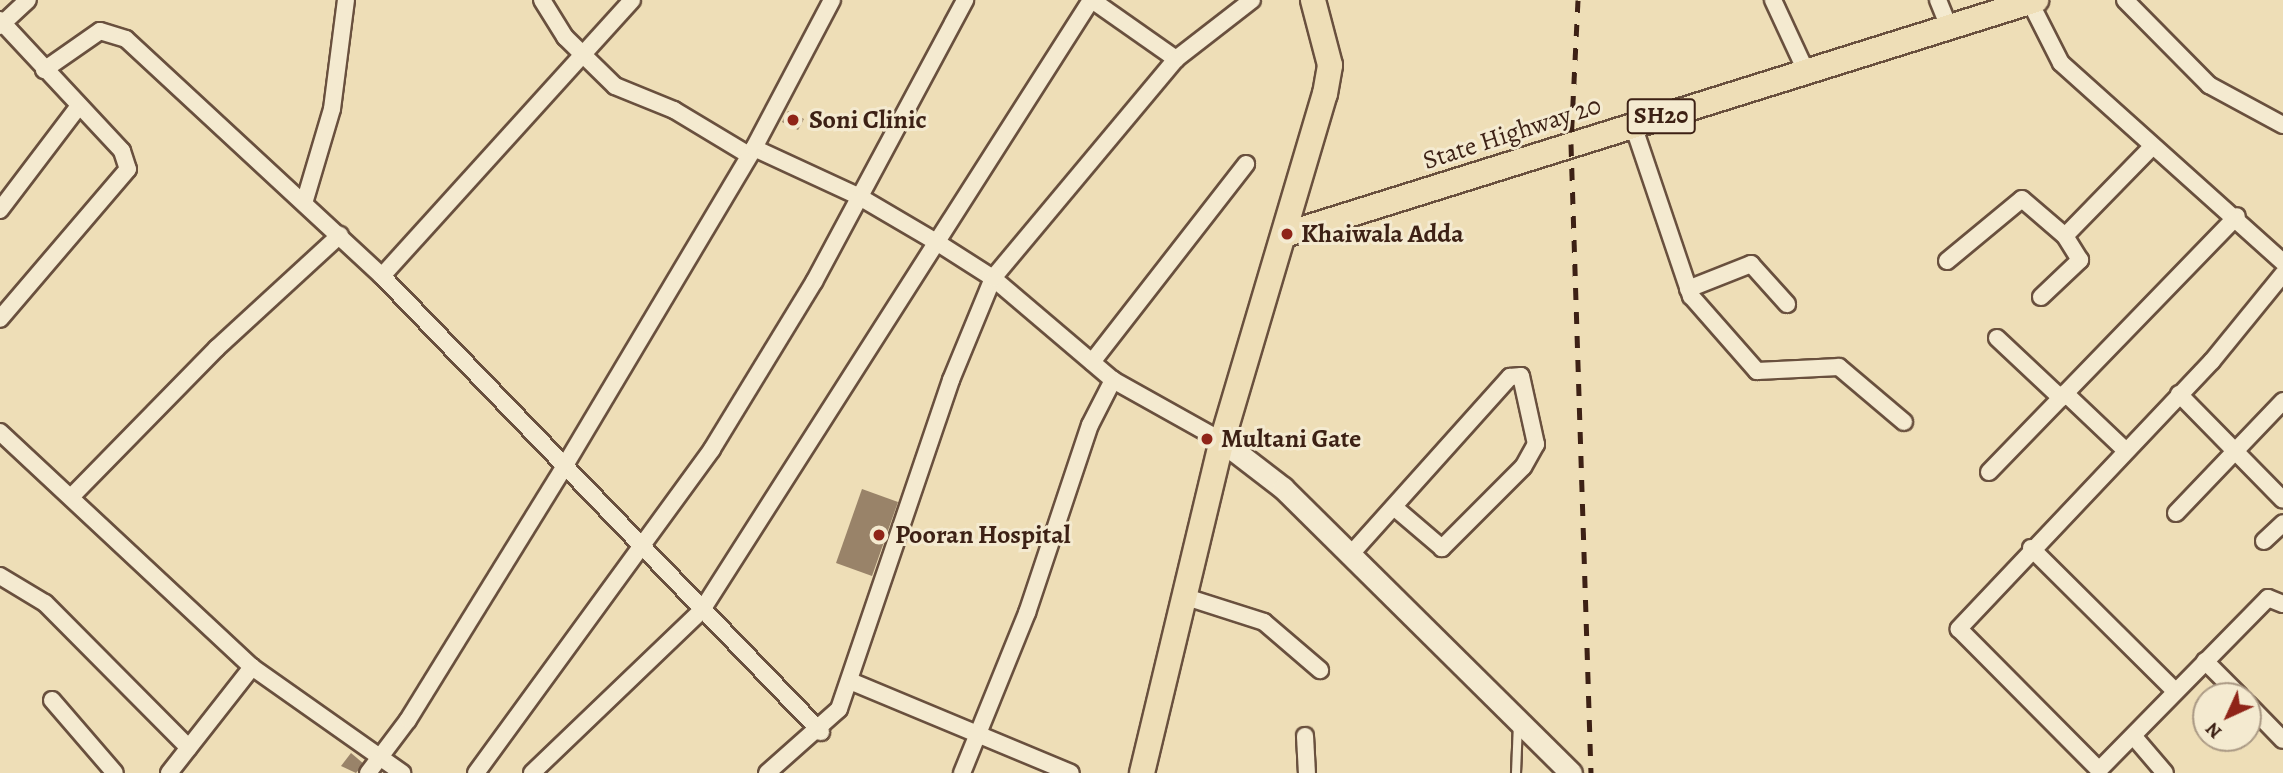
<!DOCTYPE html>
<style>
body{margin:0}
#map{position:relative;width:2283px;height:773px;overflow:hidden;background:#eedeb7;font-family:Alegreya,serif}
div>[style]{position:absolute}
.building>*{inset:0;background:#998369}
.roads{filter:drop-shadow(2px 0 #69503e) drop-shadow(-2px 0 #69503e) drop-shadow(0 2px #69503e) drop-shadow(0 -2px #69503e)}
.lane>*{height:8px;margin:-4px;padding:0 4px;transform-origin:4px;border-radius:4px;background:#f4ead0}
.street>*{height:16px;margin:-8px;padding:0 8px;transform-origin:8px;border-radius:8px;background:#f4ead0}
.secondary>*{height:21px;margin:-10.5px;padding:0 10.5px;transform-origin:10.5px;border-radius:10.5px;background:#f4ead0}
.primary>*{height:24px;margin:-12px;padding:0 12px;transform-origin:12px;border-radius:12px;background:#eedeb7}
.rail>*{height:5px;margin-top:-2.5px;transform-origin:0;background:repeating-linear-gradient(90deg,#3d2115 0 12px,transparent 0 24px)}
.dots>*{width:19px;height:19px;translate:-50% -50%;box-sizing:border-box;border:4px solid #f4ead0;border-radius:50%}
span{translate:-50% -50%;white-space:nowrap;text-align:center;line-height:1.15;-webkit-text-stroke:6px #f4ead0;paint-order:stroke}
.shield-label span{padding:2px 5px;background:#f4ead0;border:2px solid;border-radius:5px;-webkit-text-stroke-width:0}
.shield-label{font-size:24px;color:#3d2115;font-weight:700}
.poi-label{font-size:26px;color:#3d2115;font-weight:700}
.left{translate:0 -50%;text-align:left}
.street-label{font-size:26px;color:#3d2115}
.north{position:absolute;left:2192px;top:682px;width:70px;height:70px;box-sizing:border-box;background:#f4ead0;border:2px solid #ab9a85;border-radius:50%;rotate:225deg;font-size:19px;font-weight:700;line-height:28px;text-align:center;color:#3d2115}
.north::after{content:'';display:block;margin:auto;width:24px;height:32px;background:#8f2418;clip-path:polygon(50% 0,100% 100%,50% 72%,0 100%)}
</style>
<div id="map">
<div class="building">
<div style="clip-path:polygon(788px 111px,804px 119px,798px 130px,782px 122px)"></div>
<div style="clip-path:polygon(862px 489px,898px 502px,872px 576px,836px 563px)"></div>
<div style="clip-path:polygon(351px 753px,364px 764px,356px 773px,341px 766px)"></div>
</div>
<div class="roads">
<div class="lane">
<div style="left:1516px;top:773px;width:49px;rotate:-87.7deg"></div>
</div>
<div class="street">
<div style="left:542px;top:0;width:44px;rotate:58.1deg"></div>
<div style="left:565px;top:37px;width:70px;rotate:44.4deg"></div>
<div style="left:615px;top:86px;width:64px;rotate:22.1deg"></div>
<div style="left:674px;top:110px;width:87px;rotate:31deg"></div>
<div style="left:1092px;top:0;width:103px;rotate:35.1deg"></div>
<div style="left:1773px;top:0;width:78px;rotate:65.1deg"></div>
<div style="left:1938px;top:0;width:29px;rotate:68deg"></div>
<div style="left:2125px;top:0;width:120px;rotate:45.3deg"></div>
<div style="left:2209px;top:85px;width:84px;rotate:28.4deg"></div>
<div style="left:2030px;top:2px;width:68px;rotate:63.1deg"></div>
<div style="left:2061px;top:63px;width:298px;rotate:41.9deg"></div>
<div style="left:0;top:20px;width:179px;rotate:47deg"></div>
<div style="left:122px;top:151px;width:19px;rotate:72deg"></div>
<div style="left:128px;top:169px;width:197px;rotate:130.5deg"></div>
<div style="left:0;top:26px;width:38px;rotate:-43deg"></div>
<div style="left:44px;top:70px;width:68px;rotate:-34.9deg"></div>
<div style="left:100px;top:31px;width:27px;rotate:17deg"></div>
<div style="left:126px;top:39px;width:349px;rotate:42.8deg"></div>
<div style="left:382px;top:276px;width:633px;rotate:46.09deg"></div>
<div style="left:1633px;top:125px;width:181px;rotate:71.3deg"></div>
<div style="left:1691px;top:296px;width:100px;rotate:48.7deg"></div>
<div style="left:1757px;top:371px;width:82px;rotate:-2.8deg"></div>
<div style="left:1839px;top:367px;width:85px;rotate:40.2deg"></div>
<div style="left:754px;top:148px;width:115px;rotate:24.8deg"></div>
<div style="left:858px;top:196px;width:93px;rotate:30.4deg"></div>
<div style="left:938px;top:243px;width:65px;rotate:32.5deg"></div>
<div style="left:993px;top:278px;width:157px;rotate:40.4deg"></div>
<div style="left:1113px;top:380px;width:125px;rotate:29.2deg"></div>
<div style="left:305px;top:200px;width:95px;rotate:-73.5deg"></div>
<div style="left:332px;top:109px;width:110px;rotate:-82.7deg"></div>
<div style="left:0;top:210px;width:131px;rotate:-52.8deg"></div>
<div style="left:1947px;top:261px;width:97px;rotate:-39.6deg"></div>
<div style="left:2022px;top:199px;width:57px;rotate:40.7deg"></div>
<div style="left:2283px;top:274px;width:112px;rotate:129.2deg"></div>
<div style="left:2212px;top:361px;width:369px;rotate:133.4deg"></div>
<div style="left:1959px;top:629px;width:199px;rotate:45.2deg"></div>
<div style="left:2099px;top:770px;width:241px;rotate:-45.5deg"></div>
<div style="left:2268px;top:598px;width:16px;rotate:22deg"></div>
<div style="left:382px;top:276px;width:372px;rotate:-47.8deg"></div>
<div style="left:1688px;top:289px;width:68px;rotate:-21.6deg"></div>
<div style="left:1751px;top:264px;width:54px;rotate:48deg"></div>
<div style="left:2041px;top:297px;width:54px;rotate:-43.5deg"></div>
<div style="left:2080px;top:260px;width:28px;rotate:-122deg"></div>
<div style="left:2065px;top:236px;width:122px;rotate:-45.7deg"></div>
<div style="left:1997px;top:338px;width:88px;rotate:43.2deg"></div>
<div style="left:1092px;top:362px;width:251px;rotate:-52.1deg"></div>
<div style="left:2065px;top:393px;width:81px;rotate:43.5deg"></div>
<div style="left:2179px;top:394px;width:148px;rotate:45.5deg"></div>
<div style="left:0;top:432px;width:345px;rotate:43deg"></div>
<div style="left:252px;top:667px;width:184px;rotate:35.2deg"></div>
<div style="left:1989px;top:472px;width:356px;rotate:-45.9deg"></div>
<div style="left:72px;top:496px;width:207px;rotate:-45.6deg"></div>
<div style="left:217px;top:348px;width:167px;rotate:-42.6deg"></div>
<div style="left:2176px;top:513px;width:155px;rotate:-46.3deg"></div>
<div style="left:2264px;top:541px;width:26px;rotate:-43deg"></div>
<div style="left:2031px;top:548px;width:203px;rotate:44.8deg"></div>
<div style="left:1351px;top:554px;width:238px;rotate:-48.1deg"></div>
<div style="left:1510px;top:377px;width:11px;rotate:-5deg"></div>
<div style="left:1521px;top:376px;width:70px;rotate:77.6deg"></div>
<div style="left:1536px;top:444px;width:26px;rotate:119deg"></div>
<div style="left:1523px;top:467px;width:115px;rotate:135deg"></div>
<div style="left:1442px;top:548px;width:63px;rotate:-139.5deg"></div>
<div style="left:0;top:576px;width:52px;rotate:31deg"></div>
<div style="left:45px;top:603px;width:204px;rotate:45.2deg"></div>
<div style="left:1183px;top:596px;width:85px;rotate:17.8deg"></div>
<div style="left:1264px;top:622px;width:74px;rotate:40.6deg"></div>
<div style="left:2205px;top:661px;width:49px;rotate:45deg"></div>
<div style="left:850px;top:681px;width:239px;rotate:22.6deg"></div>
<div style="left:52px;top:700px;width:96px;rotate:49.2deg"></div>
<div style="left:2248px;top:704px;width:50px;rotate:45.8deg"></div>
<div style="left:1305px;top:736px;width:37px;rotate:87deg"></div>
<div style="left:2135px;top:738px;width:46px;rotate:49.4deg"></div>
<div style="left:169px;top:773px;width:135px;rotate:-51.9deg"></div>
<div style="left:368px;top:773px;width:66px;rotate:-53deg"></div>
<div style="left:408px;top:720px;width:297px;rotate:-58.3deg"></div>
<div style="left:564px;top:467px;width:371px;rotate:-59.2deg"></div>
<div style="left:754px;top:148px;width:167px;rotate:-62.2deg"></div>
<div style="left:476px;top:773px;width:401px;rotate:-53.9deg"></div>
<div style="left:712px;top:449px;width:196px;rotate:-58.6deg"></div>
<div style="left:814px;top:282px;width:320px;rotate:-61.8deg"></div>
<div style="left:532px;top:773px;width:236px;rotate:-43.8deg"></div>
<div style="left:702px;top:610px;width:723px;rotate:-57.47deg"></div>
<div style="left:767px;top:773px;width:96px;rotate:-41.6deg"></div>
<div style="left:839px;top:709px;width:348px;rotate:-71.2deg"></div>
<div style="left:951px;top:380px;width:110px;rotate:-67.6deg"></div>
<div style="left:993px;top:278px;width:285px;rotate:-50.1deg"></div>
<div style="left:1176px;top:59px;width:96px;rotate:-37.8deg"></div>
<div style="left:962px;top:773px;width:173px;rotate:-67.9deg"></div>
<div style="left:1027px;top:613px;width:198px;rotate:-71.5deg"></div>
<div style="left:1090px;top:425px;width:51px;rotate:-62.9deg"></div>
</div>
<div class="secondary">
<div style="left:1222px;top:441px;width:77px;rotate:37.6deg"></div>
<div style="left:1283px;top:488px;width:405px;rotate:44.7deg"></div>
</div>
<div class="primary">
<div style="left:1287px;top:234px;width:785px;rotate:-17.35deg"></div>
<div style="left:1142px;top:773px;width:342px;rotate:-76.5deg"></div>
<div style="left:1222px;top:441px;width:362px;rotate:-73.5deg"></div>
<div style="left:1325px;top:94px;width:29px;rotate:-80deg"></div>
<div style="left:1330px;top:65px;width:67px;rotate:-104.7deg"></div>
</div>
</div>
<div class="rail">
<div style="left:1578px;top:0;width:144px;rotate:92.8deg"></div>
<div style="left:1571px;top:144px;width:629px;rotate:88.18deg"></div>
</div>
<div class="dots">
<div style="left:793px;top:120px;background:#8f2418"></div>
<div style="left:1287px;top:234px;background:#8f2418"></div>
<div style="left:1207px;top:439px;background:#8f2418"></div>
<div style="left:879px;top:535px;background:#8f2418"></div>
</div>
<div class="shield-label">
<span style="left:1661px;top:116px">SH20</span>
</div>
<div class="poi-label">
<span class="left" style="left:809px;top:120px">Soni Clinic</span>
<span class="left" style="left:1301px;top:234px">Khaiwala Adda</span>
<span class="left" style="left:1221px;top:439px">Multani Gate</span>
<span class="left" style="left:895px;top:535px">Pooran Hospital</span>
</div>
<div class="street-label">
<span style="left:1512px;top:133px;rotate:-18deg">State Highway 20</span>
</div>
<div class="north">N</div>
</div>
